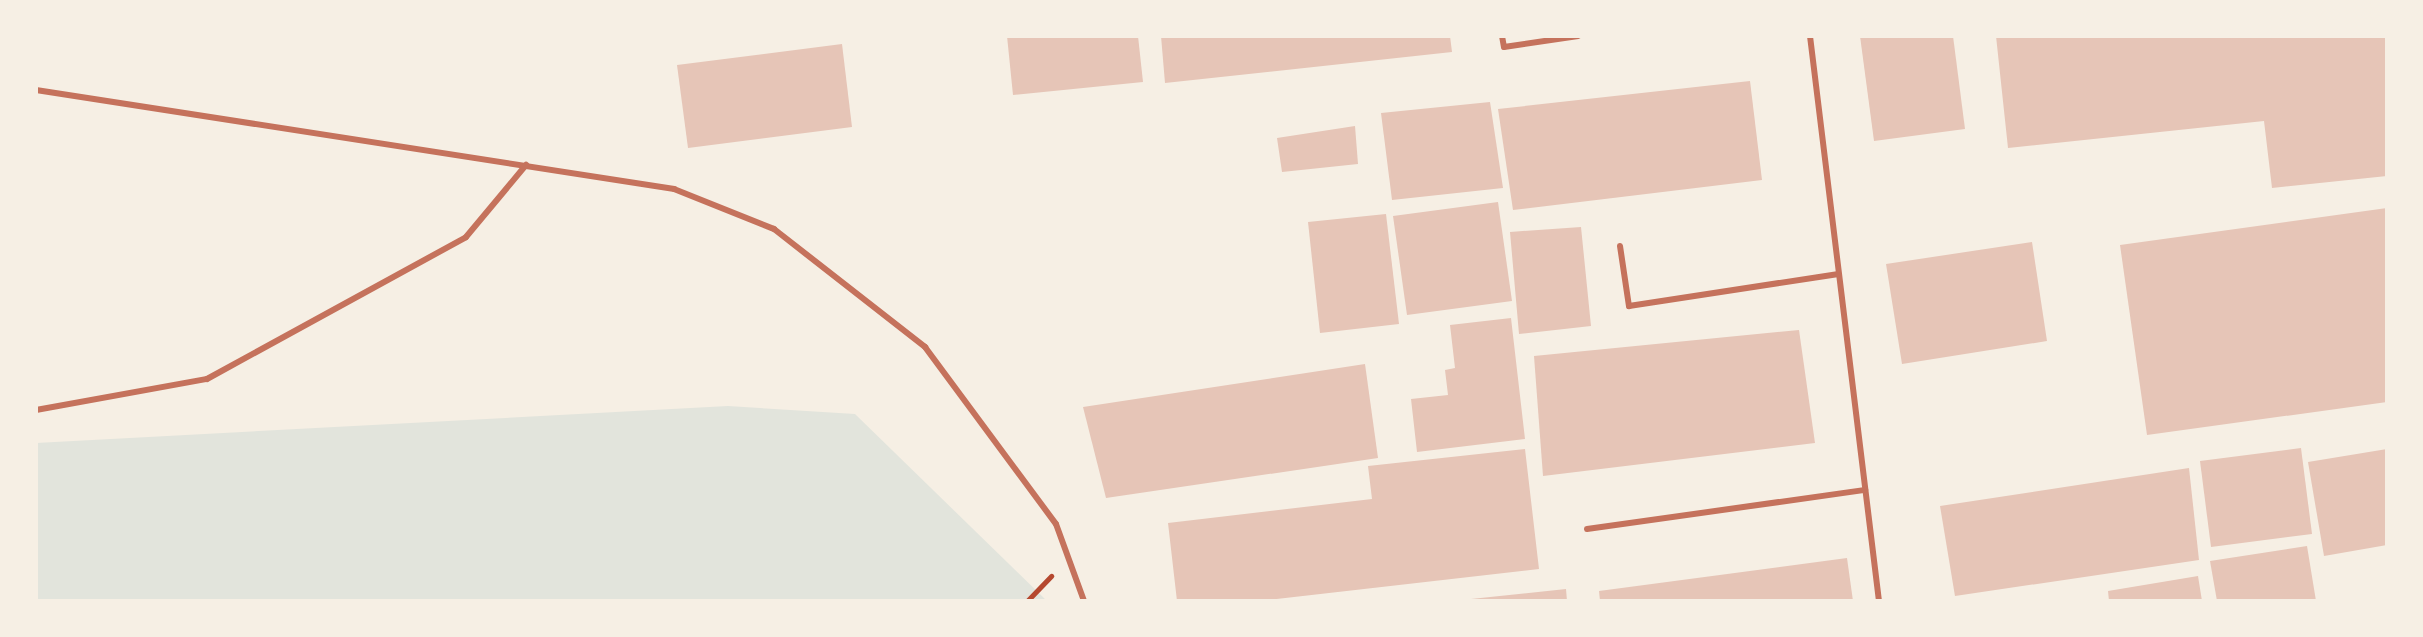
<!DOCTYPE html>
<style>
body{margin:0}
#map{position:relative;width:2423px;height:637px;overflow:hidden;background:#f6efe4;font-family:Quicksand,sans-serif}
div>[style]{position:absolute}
.green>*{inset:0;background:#e2e4dc}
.building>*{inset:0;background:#e6c5b7}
.path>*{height:5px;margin:-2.5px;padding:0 2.5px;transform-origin:2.5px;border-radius:2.5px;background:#b5482f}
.service>*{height:6px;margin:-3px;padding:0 3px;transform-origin:3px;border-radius:3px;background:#c5725c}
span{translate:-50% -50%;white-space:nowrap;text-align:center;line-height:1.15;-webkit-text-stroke:6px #f6efe4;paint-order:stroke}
.frame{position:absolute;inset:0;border:38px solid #f6efe4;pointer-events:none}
</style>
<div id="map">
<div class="green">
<div style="clip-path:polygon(728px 406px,855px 414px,1047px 601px,36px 601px,36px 443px)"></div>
</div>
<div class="building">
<div style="clip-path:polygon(1007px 36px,1138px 36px,1143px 82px,1013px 95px)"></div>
<div style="clip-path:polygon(1161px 36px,1450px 36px,1452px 52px,1165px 83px)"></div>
<div style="clip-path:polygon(1860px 36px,1953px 36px,1965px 129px,1874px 141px)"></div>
<div style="clip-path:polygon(1996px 36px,2387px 36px,2387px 176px,2272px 188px,2264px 121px,2008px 148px)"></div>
<div style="clip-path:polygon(842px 44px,852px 127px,688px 148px,677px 65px)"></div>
<div style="clip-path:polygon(1750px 81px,1762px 180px,1513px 210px,1498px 109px)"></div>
<div style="clip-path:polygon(1490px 102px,1503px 188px,1392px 200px,1381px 113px)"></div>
<div style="clip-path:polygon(1355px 126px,1358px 164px,1282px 172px,1277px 138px)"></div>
<div style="clip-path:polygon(1498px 202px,1512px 301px,1407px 315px,1393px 216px)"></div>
<div style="clip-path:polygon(2387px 208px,2387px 402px,2147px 435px,2120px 245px)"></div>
<div style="clip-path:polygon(1386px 214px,1399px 324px,1320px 333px,1308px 222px)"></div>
<div style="clip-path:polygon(1581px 227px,1591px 326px,1519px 334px,1510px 232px)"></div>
<div style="clip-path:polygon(2032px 242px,2047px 341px,1902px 364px,1886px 264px)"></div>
<div style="clip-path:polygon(1511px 318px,1525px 439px,1417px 452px,1411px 399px,1448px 395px,1445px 370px,1455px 368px,1450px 325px)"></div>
<div style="clip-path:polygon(1799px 330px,1815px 443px,1543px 476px,1534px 356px)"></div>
<div style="clip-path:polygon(1365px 364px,1378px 458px,1106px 498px,1083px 407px)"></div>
<div style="clip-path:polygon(2301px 448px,2312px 534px,2211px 547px,2200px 461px)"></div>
<div style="clip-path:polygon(1525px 449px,1539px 569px,1258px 601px,1177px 601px,1168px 523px,1372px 499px,1368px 466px)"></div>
<div style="clip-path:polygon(2387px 449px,2387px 545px,2324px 556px,2308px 462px)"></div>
<div style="clip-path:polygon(2189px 468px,2199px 560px,1955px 596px,1940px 506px)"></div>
<div style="clip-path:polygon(2307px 546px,2316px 601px,2217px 601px,2210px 561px)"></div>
<div style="clip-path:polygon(1847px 558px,1853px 601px,1600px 601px,1599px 591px)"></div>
<div style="clip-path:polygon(2198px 576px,2202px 601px,2109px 601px,2108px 591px)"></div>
<div style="clip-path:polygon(1566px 589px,1567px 601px,1472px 601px,1471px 599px)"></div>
</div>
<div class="path">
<div style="left:1027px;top:601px;width:35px;rotate:-46deg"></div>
</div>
<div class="service">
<div style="left:1502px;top:36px;width:11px;rotate:80deg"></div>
<div style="left:1504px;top:47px;width:75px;rotate:-8.5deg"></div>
<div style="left:1810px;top:36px;width:569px;rotate:83.04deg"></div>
<div style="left:36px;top:90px;width:646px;rotate:8.82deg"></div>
<div style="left:674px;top:189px;width:108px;rotate:21.8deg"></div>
<div style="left:774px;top:229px;width:192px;rotate:38deg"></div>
<div style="left:925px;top:347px;width:220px;rotate:53.5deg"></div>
<div style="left:1056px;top:524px;width:82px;rotate:70deg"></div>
<div style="left:1620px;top:246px;width:61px;rotate:81.5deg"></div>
<div style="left:1629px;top:306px;width:212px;rotate:-8.7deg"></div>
<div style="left:36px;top:410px;width:174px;rotate:-10.3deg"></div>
<div style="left:207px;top:379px;width:295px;rotate:-28.7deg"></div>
<div style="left:466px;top:237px;width:94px;rotate:-50.2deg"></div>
<div style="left:1587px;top:529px;width:281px;rotate:-8deg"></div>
</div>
<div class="frame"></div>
</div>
